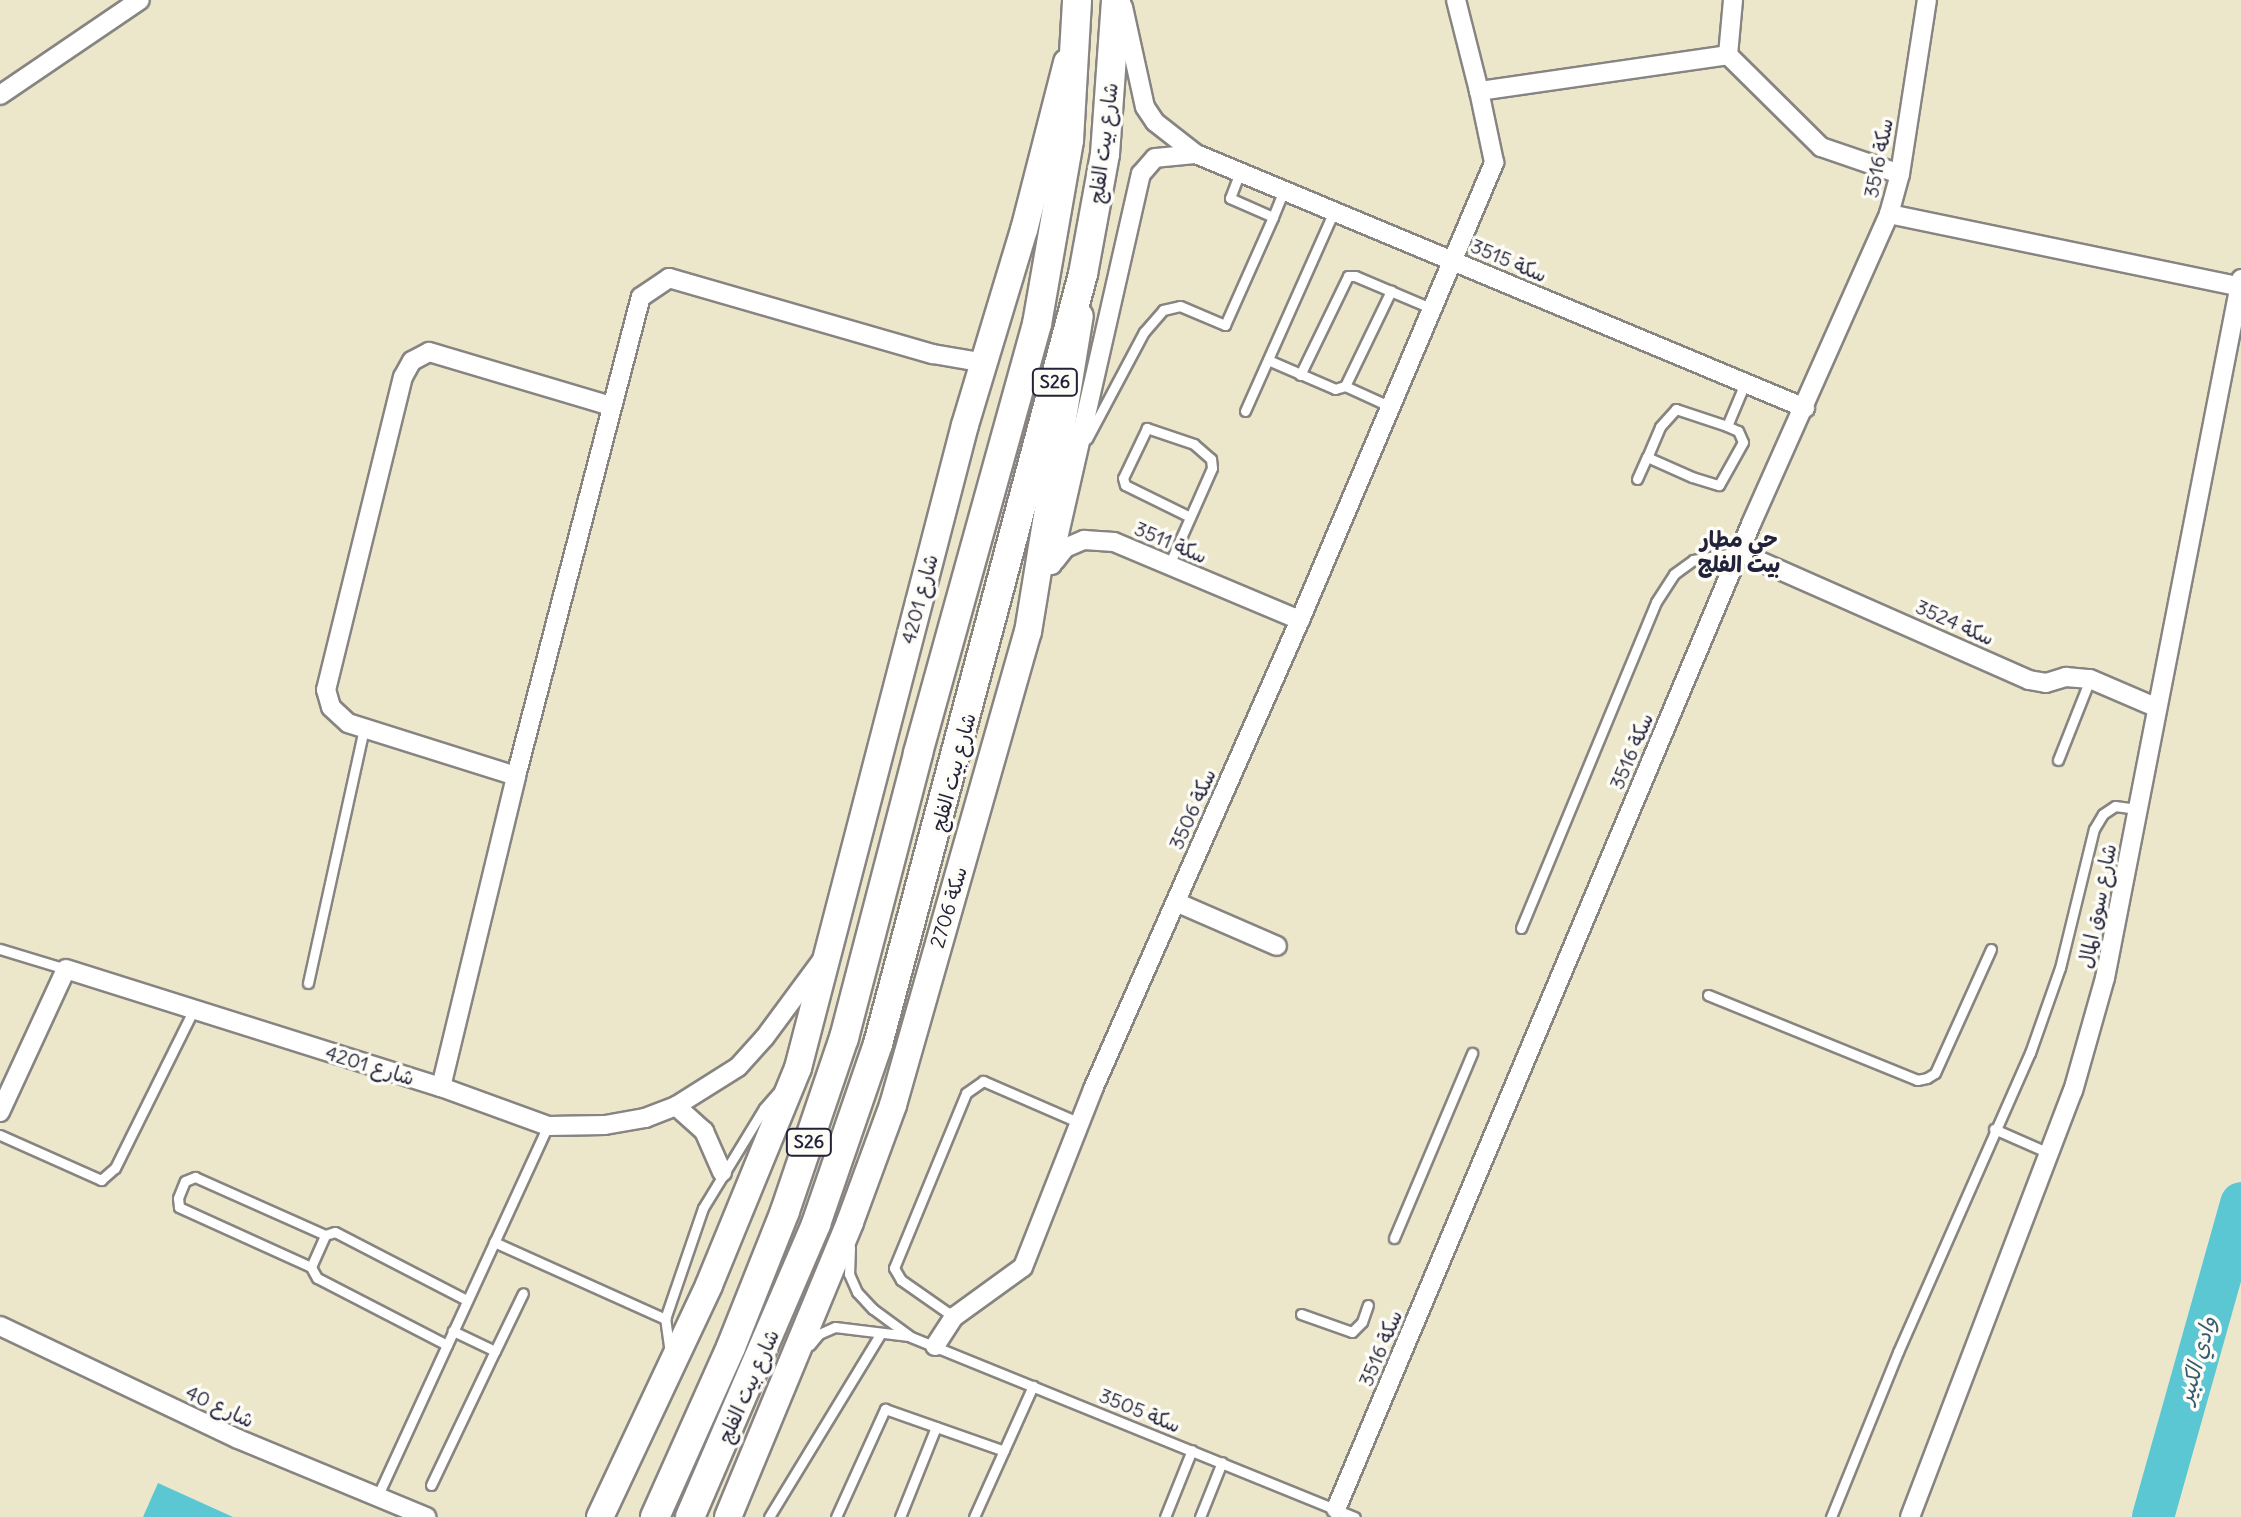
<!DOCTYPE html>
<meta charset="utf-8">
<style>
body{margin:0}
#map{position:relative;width:2241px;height:1517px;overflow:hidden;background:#ece7ca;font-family:Delius,"Playpen Sans Arabic",sans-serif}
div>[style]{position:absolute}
.water>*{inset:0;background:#5bc7d3}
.river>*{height:42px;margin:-21px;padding:0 21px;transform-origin:21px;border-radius:21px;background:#5bc7d3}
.roads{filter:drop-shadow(2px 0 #878482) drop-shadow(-2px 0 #878482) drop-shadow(0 2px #878482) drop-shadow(0 -2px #878482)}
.lane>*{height:9px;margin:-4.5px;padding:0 4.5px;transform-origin:4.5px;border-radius:4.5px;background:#fff}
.street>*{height:18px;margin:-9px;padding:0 9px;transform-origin:9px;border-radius:9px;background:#fff}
.secondary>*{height:26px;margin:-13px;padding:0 13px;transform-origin:13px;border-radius:13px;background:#fff}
.primary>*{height:28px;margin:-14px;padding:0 14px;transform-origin:14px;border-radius:14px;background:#fff}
span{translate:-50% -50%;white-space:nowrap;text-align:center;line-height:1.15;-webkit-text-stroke:7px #fdfcf7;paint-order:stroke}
.shield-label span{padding:2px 6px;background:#fdfcf7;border:2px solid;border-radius:6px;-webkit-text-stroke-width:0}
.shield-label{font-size:18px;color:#22223b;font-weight:700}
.street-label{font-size:20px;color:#22223b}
.neighbourhood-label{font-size:22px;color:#22223b;font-weight:700}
.water-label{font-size:22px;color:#365c70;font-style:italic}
</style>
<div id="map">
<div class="water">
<div style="clip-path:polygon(158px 1483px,233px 1517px,143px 1517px)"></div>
</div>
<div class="river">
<div style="left:2153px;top:1517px;width:326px;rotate:-74.3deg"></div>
</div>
<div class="roads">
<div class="lane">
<div style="left:1273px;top:217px;width:29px;rotate:-68deg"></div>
<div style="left:1268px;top:360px;width:73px;rotate:23.4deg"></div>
<div style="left:1335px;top:389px;width:10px;rotate:-17deg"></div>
<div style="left:1345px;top:386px;width:106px;rotate:-64.2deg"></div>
<div style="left:1300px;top:375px;width:110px;rotate:-64.1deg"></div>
<div style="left:1348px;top:276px;width:7px"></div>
<div style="left:1355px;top:276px;width:85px;rotate:22.9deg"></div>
<div style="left:1345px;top:386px;width:51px;rotate:24.5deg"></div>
<div style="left:1245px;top:411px;width:219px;rotate:-66deg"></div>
<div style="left:1727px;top:426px;width:54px;rotate:-161.6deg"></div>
<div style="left:1676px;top:409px;width:24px;rotate:132deg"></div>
<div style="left:1660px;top:427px;width:33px;rotate:113deg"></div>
<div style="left:1647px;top:457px;width:49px;rotate:24deg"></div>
<div style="left:1692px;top:477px;width:28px;rotate:17deg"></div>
<div style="left:1719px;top:485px;width:49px;rotate:-60.8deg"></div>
<div style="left:1743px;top:442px;width:12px;rotate:-114deg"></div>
<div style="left:1738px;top:431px;width:12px;rotate:-156deg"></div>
<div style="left:1727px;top:426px;width:47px;rotate:-67.3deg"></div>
<div style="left:1087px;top:439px;width:121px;rotate:-62deg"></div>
<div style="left:1144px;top:332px;width:29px;rotate:-49deg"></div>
<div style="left:1163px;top:310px;width:17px;rotate:-13deg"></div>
<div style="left:1180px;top:306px;width:49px;rotate:22.9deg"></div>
<div style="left:1225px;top:325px;width:118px;rotate:-66deg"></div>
<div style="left:1273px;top:217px;width:47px;rotate:-156.2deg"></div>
<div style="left:1230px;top:198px;width:28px;rotate:-69deg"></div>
<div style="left:1637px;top:479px;width:24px;rotate:-66deg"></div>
<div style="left:1169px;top:565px;width:106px;rotate:-66.1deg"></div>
<div style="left:1212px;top:468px;width:9px;rotate:-96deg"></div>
<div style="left:1211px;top:459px;width:23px;rotate:-139deg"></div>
<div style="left:1194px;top:444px;width:50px;rotate:-161.2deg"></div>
<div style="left:1147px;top:428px;width:55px;rotate:115.6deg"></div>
<div style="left:1123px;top:478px;width:7px;rotate:74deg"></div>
<div style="left:1125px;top:485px;width:72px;rotate:26.2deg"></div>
<div style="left:2058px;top:760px;width:87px;rotate:-68.4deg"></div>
<div style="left:1521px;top:928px;width:353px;rotate:-67.5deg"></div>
<div style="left:1656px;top:602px;width:33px;rotate:-57deg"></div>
<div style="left:1674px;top:574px;width:24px;rotate:-36deg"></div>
<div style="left:1693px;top:560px;width:47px;rotate:-9.9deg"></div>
<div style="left:0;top:949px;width:69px;rotate:16.9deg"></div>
<div style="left:308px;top:983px;width:261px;rotate:-77.6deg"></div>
<div style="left:1708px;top:995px;width:226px;rotate:22.1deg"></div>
<div style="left:1917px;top:1080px;width:10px;rotate:-11deg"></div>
<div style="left:1927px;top:1078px;width:9px;rotate:-32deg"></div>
<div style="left:1935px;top:1073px;width:136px;rotate:-65.7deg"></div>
<div style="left:1994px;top:1129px;width:60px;rotate:23.6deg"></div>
<div style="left:0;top:1135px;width:111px;rotate:24deg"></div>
<div style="left:101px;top:1180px;width:18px;rotate:-41deg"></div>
<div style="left:115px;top:1168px;width:178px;rotate:-63.6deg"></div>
<div style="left:1394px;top:1238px;width:201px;rotate:-67.1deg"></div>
<div style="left:494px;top:1242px;width:188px;rotate:24.2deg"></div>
<div style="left:850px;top:1247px;width:27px;rotate:92deg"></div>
<div style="left:849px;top:1274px;width:20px;rotate:66deg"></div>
<div style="left:857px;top:1292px;width:23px;rotate:47deg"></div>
<div style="left:873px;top:1309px;width:47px;rotate:36.4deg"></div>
<div style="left:911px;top:1337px;width:479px;rotate:22.1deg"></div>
<div style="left:311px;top:1267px;width:145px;rotate:-155.6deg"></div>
<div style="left:179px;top:1207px;width:9px;rotate:-96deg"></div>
<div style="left:178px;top:1198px;width:18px;rotate:-68deg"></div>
<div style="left:185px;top:1181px;width:11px;rotate:-22deg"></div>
<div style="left:195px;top:1177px;width:142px;rotate:24deg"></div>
<div style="left:1301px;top:1314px;width:54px;rotate:19.4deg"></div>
<div style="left:1352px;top:1332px;width:14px;rotate:-45deg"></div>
<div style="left:1362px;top:1322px;width:18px;rotate:-71deg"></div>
<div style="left:954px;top:1317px;width:65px;rotate:-145.1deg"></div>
<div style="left:901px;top:1280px;width:14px;rotate:-120deg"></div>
<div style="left:894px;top:1268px;width:189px;rotate:-67.6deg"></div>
<div style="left:966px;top:1093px;width:21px;rotate:-35deg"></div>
<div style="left:983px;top:1081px;width:106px;rotate:23.4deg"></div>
<div style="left:447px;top:1345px;width:146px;rotate:-152.7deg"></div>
<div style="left:317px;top:1278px;width:13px;rotate:-119deg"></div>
<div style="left:311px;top:1267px;width:35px;rotate:-66deg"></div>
<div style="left:325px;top:1235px;width:10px;rotate:-17deg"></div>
<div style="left:335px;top:1232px;width:148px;rotate:27.3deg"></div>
<div style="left:810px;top:1345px;width:14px;rotate:-51deg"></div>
<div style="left:819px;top:1334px;width:17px;rotate:-24deg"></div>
<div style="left:835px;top:1327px;width:74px;rotate:7deg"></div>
<div style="left:495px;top:1351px;width:64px;rotate:-64.2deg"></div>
<div style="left:670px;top:1353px;width:34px;rotate:-98deg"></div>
<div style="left:665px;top:1319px;width:117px;rotate:-71.1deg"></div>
<div style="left:703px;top:1208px;width:117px;rotate:-58.6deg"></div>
<div style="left:764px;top:1108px;width:21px;rotate:-49deg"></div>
<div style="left:431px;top:1485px;width:148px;rotate:-64.5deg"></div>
<div style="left:495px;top:1351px;width:47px;rotate:-154.5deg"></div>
<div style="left:378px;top:1495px;width:406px;rotate:-65.3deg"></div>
<div style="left:769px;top:1517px;width:215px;rotate:-58.7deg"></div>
<div style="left:836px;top:1517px;width:119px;rotate:-65.6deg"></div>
<div style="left:885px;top:1409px;width:126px;rotate:19.4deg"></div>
<div style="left:900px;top:1517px;width:97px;rotate:-68.2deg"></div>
<div style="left:974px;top:1517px;width:144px;rotate:-65.8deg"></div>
<div style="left:1165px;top:1517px;width:72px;rotate:-68.1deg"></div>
<div style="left:1200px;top:1517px;width:59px;rotate:-68.2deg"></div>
<div style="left:1831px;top:1517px;width:178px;rotate:-67.9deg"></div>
<div style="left:1898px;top:1352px;width:327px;rotate:-66.2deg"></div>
<div style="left:2030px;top:1053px;width:90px;rotate:-70.6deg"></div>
<div style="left:2060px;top:968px;width:143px;rotate:-76.3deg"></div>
<div style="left:2094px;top:829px;width:17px;rotate:-59deg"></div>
<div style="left:2103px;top:814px;width:14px;rotate:-34deg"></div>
<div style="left:2115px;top:806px;width:22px;rotate:8deg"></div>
</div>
<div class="street">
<div style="left:1456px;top:0;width:94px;rotate:75.8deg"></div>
<div style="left:1123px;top:7px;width:102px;rotate:77.6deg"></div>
<div style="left:1145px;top:107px;width:18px;rotate:56deg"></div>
<div style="left:1155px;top:122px;width:52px;rotate:38deg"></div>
<div style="left:1196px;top:154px;width:660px;rotate:22.64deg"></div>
<div style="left:1728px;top:55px;width:55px;rotate:-84.8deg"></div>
<div style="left:0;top:95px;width:169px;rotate:-34.2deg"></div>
<div style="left:1889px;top:214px;width:359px;rotate:11.7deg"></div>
<div style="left:1739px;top:552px;width:317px;rotate:23.8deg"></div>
<div style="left:2029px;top:680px;width:17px;rotate:10deg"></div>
<div style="left:2046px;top:683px;width:21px;rotate:-17deg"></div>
<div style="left:2066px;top:677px;width:24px;rotate:5deg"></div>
<div style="left:2090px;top:679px;width:71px;rotate:23.3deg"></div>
<div style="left:1055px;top:561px;width:16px;rotate:-52deg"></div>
<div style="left:1065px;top:548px;width:21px;rotate:-23deg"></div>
<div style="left:1084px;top:540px;width:30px;rotate:4deg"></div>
<div style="left:1114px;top:542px;width:202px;rotate:22.8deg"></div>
<div style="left:1052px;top:565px;width:401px;rotate:-77.2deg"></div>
<div style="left:1141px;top:174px;width:21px;rotate:-49deg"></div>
<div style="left:1155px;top:158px;width:41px;rotate:-5.6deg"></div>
<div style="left:516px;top:776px;width:176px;rotate:-162.5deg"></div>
<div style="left:348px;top:723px;width:23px;rotate:-137deg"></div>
<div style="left:331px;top:707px;width:18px;rotate:-106deg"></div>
<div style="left:326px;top:690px;width:322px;rotate:-76.2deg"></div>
<div style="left:403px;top:377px;width:18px;rotate:-61deg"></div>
<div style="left:412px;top:361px;width:19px;rotate:-28deg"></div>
<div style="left:429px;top:352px;width:190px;rotate:16.5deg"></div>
<div style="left:1176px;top:902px;width:110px;rotate:23.5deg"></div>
<div style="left:441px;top:1087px;width:320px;rotate:-76.4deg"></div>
<div style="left:516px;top:776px;width:495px;rotate:-75.4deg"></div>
<div style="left:641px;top:297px;width:34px;rotate:-34deg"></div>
<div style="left:669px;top:278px;width:275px;rotate:16.1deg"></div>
<div style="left:933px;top:354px;width:54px;rotate:9.6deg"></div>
<div style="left:676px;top:1106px;width:73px;rotate:-32.2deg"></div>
<div style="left:738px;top:1067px;width:40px;rotate:-48deg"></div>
<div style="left:765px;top:1037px;width:96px;rotate:-53.5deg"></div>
<div style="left:0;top:1112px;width:157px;rotate:-65.2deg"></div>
<div style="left:66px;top:969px;width:393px;rotate:17.5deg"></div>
<div style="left:441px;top:1087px;width:114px;rotate:20deg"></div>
<div style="left:548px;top:1126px;width:57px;rotate:-1deg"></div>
<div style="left:605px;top:1125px;width:41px;rotate:-9.9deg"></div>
<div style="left:645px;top:1118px;width:33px;rotate:-21deg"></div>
<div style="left:676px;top:1106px;width:38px;rotate:42deg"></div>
<div style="left:704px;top:1131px;width:45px;rotate:66.3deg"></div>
<div style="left:0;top:1326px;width:263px;rotate:25.4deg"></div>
<div style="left:238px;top:1439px;width:204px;rotate:22.5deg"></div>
<div style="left:935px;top:1346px;width:35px;rotate:-57deg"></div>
<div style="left:954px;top:1317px;width:85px;rotate:-35.9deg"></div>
<div style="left:1023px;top:1267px;width:191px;rotate:-68.5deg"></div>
<div style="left:1093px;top:1089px;width:513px;rotate:-66.19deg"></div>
<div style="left:1300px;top:620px;width:497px;rotate:-67deg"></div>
<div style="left:1494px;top:162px;width:73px;rotate:-101.9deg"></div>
<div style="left:1479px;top:91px;width:252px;rotate:-8.2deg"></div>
<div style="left:1728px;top:55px;width:131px;rotate:44.7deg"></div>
<div style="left:1821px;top:147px;width:83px;rotate:18.9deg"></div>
<div style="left:1336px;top:1509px;width:1069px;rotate:-67.15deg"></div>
<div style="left:1751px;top:524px;width:339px;rotate:-66deg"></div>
<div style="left:1889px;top:214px;width:41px;rotate:-74.6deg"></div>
<div style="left:1900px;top:174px;width:176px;rotate:-81.2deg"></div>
<div style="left:1910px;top:1517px;width:456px;rotate:-69.1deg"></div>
<div style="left:2073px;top:1091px;width:117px;rotate:-74.2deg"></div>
<div style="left:2105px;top:978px;width:712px;rotate:-78.99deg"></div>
</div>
<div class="secondary">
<div style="left:600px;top:1517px;width:256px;rotate:-64.8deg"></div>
<div style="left:709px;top:1285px;width:235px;rotate:-67.7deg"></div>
<div style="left:798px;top:1068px;width:664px;rotate:-75.44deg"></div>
<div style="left:965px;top:425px;width:204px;rotate:-73.2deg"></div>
<div style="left:1024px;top:230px;width:173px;rotate:-75.6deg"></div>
<div style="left:728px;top:1517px;width:319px;rotate:-67.5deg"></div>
<div style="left:850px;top:1222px;width:125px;rotate:-69.8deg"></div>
<div style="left:893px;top:1105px;width:492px;rotate:-74.1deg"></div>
<div style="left:1028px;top:632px;width:320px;rotate:-80.7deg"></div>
</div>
<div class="primary">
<div style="left:655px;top:1517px;width:186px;rotate:-65.9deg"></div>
<div style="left:731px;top:1347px;width:146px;rotate:-68.3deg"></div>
<div style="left:785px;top:1211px;width:183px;rotate:-71.2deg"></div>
<div style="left:844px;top:1038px;width:294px;rotate:-75.4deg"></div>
<div style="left:918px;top:753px;width:445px;rotate:-74.5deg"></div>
<div style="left:1037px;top:324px;width:187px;rotate:-80.1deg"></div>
<div style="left:1069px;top:140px;width:140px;rotate:-86.7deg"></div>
<div style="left:690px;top:1517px;width:319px;rotate:-66.7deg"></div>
<div style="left:816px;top:1224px;width:190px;rotate:-71deg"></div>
<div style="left:878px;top:1044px;width:797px;rotate:-75.09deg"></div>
<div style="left:1083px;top:274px;width:122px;rotate:-79.6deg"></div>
<div style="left:1105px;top:154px;width:154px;rotate:-85.9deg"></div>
</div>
</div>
<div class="shield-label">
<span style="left:1055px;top:382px">S26</span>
<span style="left:809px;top:1142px">S26</span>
</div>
<div class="street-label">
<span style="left:1103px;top:143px;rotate:-83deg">شارع بيت الفلج</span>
<span style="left:1878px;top:158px;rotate:-79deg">سكة 3516</span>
<span style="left:1509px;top:260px;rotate:23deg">سكة 3515</span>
<span style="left:1171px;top:542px;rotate:23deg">سكة 3511</span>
<span style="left:919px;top:599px;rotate:-75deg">شارع 4201</span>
<span style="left:1955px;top:622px;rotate:24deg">سكة 3524</span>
<span style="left:1631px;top:751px;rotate:-67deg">سكة 3516</span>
<span style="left:953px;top:772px;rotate:-75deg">شارع بيت الفلج</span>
<span style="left:1192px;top:809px;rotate:-66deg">سكة 3506</span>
<span style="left:2097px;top:906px;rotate:-79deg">شارع سوق المال</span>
<span style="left:948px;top:907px;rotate:-73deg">سكة 2706</span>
<span style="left:370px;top:1065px;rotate:17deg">شارع 4201</span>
<span style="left:1380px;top:1348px;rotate:-67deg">سكة 3516</span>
<span style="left:748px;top:1386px;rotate:-66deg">شارع بيت الفلج</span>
<span style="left:220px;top:1406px;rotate:25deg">40 شارع</span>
<span style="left:1140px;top:1410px;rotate:22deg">سكة 3505</span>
</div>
<div class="neighbourhood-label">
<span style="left:1739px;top:552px">حي مطار<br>بيت الفلج</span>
</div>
<div class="water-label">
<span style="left:2197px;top:1360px;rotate:-74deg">وادي الكبير</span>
</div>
</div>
